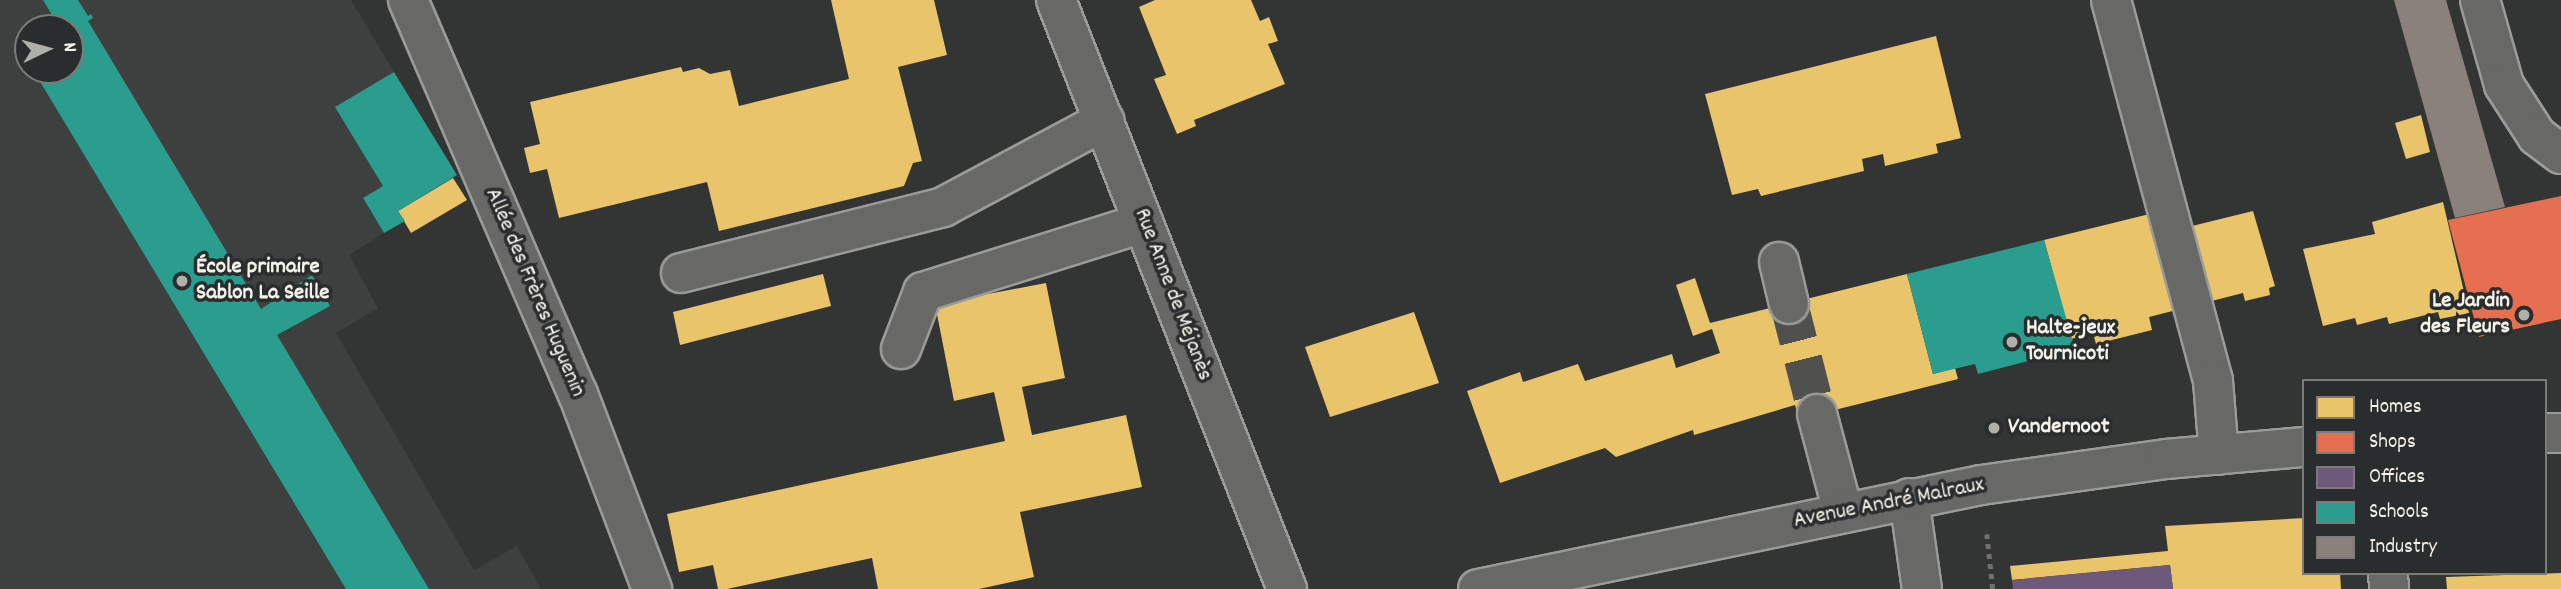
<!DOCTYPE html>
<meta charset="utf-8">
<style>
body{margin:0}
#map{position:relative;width:2561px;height:589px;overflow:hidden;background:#333434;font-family:Dekko,sans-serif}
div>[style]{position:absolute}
.built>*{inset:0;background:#3e4040}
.homes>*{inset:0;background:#e9c46a}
.shops>*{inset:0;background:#e76f51}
.offices>*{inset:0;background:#6d597a}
.schools>*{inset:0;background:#2a9d8f}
.industry>*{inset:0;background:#8a817c}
.minor-tunnel>*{height:38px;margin-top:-19px;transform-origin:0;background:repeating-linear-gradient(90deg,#50504f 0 38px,transparent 0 57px)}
.path>*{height:4.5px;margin-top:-2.25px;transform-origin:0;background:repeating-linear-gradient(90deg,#6f706f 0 5px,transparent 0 10px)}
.roads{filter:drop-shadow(2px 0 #9b9b99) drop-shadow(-2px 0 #9b9b99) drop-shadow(0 2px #9b9b99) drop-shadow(0 -2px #9b9b99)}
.minor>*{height:38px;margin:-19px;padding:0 19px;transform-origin:19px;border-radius:19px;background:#686866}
.major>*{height:38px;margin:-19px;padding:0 19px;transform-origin:19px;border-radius:19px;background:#686866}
.dots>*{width:19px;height:19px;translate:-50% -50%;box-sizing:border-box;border:4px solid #2a2d2e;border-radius:50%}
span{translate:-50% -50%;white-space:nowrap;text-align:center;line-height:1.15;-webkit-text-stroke:7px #2a2d2e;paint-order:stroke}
.poi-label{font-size:23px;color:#f4f1e8;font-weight:700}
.left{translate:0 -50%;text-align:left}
.right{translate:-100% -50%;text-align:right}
.street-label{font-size:23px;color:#f4f1e8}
.legend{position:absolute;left:2302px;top:379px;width:245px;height:196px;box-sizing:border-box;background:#2a2d2e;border:2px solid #7b7b78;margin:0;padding:9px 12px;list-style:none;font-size:21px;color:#f4f1e8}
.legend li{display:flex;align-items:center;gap:14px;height:35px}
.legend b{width:35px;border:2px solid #7b7b78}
.north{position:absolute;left:14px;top:14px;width:70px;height:70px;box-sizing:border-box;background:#2a2d2e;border:2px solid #7b7b78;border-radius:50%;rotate:85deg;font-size:19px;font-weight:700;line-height:28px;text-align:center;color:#f4f1e8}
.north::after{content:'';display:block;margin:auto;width:24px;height:32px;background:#b0afa9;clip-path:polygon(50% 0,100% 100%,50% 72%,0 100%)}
</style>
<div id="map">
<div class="built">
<div style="clip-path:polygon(evenodd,0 0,351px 0,394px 72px,336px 107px,383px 186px,363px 199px,384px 233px,349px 255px,378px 308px,336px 333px,474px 570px,517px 546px,541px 589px,0 589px,0 0,28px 28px,70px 28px,70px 70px,28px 70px,28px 28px)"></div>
</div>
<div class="homes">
<div style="clip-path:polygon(831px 0,934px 0,947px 55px,898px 67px,922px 161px,913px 163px,904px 186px,719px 231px,707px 182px,559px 218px,547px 169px,530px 173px,524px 148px,540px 144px,530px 102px,681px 67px,683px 72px,699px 68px,710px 74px,730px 70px,739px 106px,849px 79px)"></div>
<div style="clip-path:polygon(1155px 0,1251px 0,1260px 21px,1269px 17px,1278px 41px,1268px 44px,1285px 84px,1194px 120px,1196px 126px,1177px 134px,1154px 79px,1166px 75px,1139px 7px)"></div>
<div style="clip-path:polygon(1936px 36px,1961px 138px,1936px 144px,1938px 153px,1885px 166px,1883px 154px,1862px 159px,1864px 171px,1761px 196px,1758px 189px,1732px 195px,1705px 94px)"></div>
<div style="clip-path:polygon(2421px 115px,2430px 152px,2406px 159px,2395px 123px)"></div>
<div style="clip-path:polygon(453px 178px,467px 200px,411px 233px,398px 211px)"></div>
<div style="clip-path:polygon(2443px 202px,2469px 313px,2440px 319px,2438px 312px,2389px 324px,2387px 317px,2357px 325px,2355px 318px,2323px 326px,2303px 249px,2375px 234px,2372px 222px)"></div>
<div style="clip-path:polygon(2186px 205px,2192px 226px,2253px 211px,2275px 286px,2269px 288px,2270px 295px,2245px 301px,2243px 293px,2149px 317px,2152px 330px,2096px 344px,2093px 333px,2071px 339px,2044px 240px)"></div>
<div style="clip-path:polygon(823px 274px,831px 306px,680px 345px,673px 312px)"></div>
<div style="clip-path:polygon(1907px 274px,1933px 374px,1955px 368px,1958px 379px,1799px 419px,1795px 405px,1694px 435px,1693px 430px,1616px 457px,1605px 448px,1500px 483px,1467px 391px,1520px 372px,1523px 382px,1578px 364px,1585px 381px,1672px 354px,1676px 368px,1720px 353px,1712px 329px,1693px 336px,1676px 285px,1695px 278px,1710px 323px)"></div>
<div style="clip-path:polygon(1046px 283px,1065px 378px,1022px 387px,1032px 435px,1126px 415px,1142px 487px,1020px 512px,1034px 577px,979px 589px,878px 589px,872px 558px,727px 589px,718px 589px,713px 565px,679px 572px,667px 514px,1005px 441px,994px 392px,954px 401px,935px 304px)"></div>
<div style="clip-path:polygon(1414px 312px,1439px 383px,1330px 417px,1305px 347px)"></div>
<div style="clip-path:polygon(2304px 518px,2304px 573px,2340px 573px,2341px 589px,2173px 589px,2170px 565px,2012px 580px,2010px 566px,2168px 551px,2165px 526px)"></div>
<div style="clip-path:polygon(2561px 573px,2561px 589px,2447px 589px,2446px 577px)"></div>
</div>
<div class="shops">
<div style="clip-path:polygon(2561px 196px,2561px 319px,2479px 337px,2448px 220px)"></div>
</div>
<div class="offices">
<div style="clip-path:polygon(2170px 565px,2173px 589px,2013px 589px,2012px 580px)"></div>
</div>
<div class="schools">
<div style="clip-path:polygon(43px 0,78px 0,88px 16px,91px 14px,93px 18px,88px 21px,261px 309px,312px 275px,330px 306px,277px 335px,429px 589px,346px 589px,33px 70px,70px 70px,70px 28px,60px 28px)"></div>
<div style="clip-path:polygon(28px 45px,28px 57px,21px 61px,17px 52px)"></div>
<div style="clip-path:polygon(394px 72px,457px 175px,398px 211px,405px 221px,384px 233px,363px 198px,383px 186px,335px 107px)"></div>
<div style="clip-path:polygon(2044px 240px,2075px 349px,1978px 374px,1975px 364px,1933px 374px,1907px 274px)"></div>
</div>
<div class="industry">
<div style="clip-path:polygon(2394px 0,2446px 0,2505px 207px,2455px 218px)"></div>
</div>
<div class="minor-tunnel">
<div style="left:1789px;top:304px;width:114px;rotate:75.7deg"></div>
</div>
<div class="path">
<div style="left:1987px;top:534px;width:55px;rotate:83.8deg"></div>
</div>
<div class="roads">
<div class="minor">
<div style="left:408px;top:0;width:429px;rotate:66.7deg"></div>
<div style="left:578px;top:394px;width:209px;rotate:69.2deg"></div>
<div style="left:1056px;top:0;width:633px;rotate:68.59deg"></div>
<div style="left:2111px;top:0;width:394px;rotate:75deg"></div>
<div style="left:2213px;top:381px;width:74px;rotate:85.4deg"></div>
<div style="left:2480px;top:0;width:88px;rotate:74.2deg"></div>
<div style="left:2504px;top:85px;width:61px;rotate:57.1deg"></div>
<div style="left:2537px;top:136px;width:30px;rotate:37deg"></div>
<div style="left:1779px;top:262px;width:43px;rotate:76.6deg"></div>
<div style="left:681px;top:273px;width:270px;rotate:-14.1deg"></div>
<div style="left:943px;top:207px;width:183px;rotate:-28.1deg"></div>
<div style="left:901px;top:349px;width:61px;rotate:-68.9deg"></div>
<div style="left:923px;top:292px;width:231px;rotate:-17.4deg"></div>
<div style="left:1817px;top:414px;width:101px;rotate:75.1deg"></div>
<div style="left:1909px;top:498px;width:92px;rotate:81.9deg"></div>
<div style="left:2388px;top:573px;width:16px;rotate:86deg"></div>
</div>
<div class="major">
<div style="left:2545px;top:433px;width:16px"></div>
<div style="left:1478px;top:589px;width:514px;rotate:-11.68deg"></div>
<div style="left:1981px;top:485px;width:187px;rotate:-8deg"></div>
<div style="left:2166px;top:459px;width:139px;rotate:-5deg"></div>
</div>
</div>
<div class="dots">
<div style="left:182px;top:281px;background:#b0afa9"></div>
<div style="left:2524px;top:315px;background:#b0afa9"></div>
<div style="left:2012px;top:342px;background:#b0afa9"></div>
<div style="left:1994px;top:428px;background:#b0afa9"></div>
</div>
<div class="poi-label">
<span class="left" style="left:196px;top:281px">École primaire<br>Sablon La Seille</span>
<span class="right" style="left:2510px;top:315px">Le Jardin<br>des Fleurs</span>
<span class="left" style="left:2026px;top:342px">Halte-jeux<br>Tournicoti</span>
<span class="left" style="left:2008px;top:428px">Vandernoot</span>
</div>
<div class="street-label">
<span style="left:534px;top:293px;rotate:67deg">Allée des Frères Huguenin</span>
<span style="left:1172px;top:295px;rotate:69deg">Rue Anne de Méjanès</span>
<span style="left:1889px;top:504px;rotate:-11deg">Avenue André Malraux</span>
</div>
<ul class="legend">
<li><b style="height:19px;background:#e9c46a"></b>Homes</li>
<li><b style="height:19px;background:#e76f51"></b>Shops</li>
<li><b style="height:19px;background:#6d597a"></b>Offices</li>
<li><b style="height:19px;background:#2a9d8f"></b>Schools</li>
<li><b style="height:19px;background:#8a817c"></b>Industry</li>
</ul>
<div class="north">N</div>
</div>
